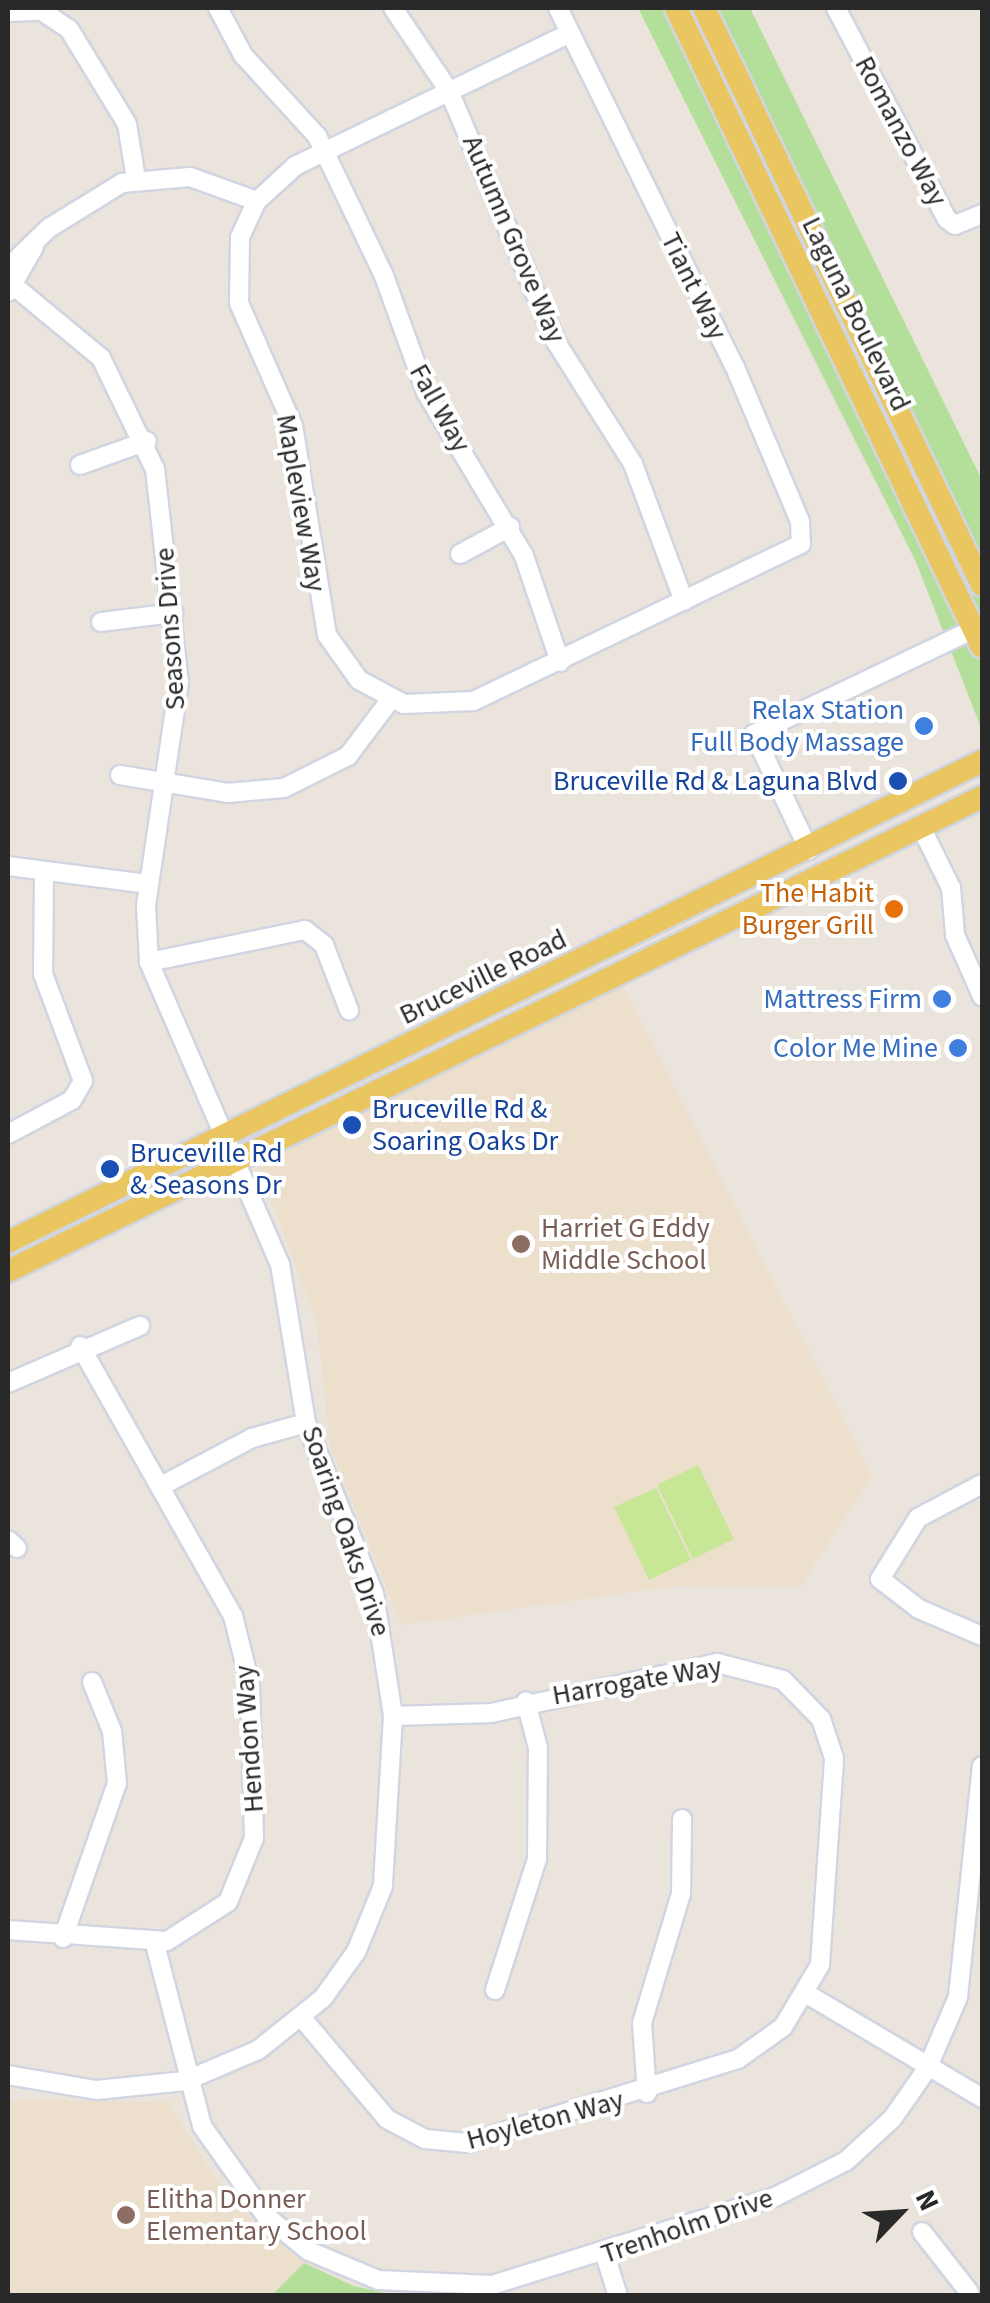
<!DOCTYPE html>
<style>
body{margin:0}
#map{position:relative;width:990px;height:2303px;overflow:hidden;background:#ebe4dc;font-family:"Source Sans 3",sans-serif}
div>[style]{position:absolute}
.education>*{inset:0;background:#ece0cc}
.green>*{inset:0;background:#b4df9a}
.pitch>*{inset:0;background:#c7e696}
.roads{filter:drop-shadow(2px 0 #d1d5e2) drop-shadow(-2px 0 #d1d5e2) drop-shadow(0 2px #d1d5e2) drop-shadow(0 -2px #d1d5e2)}
.minor>*{height:18px;margin:-9px;padding:0 9px;transform-origin:9px;border-radius:9px;background:#fff}
.major>*{height:22px;margin:-11px;padding:0 11px;transform-origin:11px;border-radius:11px;background:#eac661}
.dots>*{width:28px;height:28px;translate:-50% -50%;box-sizing:border-box;border:5px solid #fff;border-radius:50%}
span{translate:-50% -50%;white-space:nowrap;text-align:center;line-height:1.15;-webkit-text-stroke:8px #fff;paint-order:stroke}
.street-label{font-size:28px;color:#292929}
.shop-label{font-size:28px;color:#366cbe}
.right{translate:-100% -50%;text-align:right}
.transit-label{font-size:28px;color:#164399}
.left{translate:0 -50%;text-align:left}
.food-label{font-size:28px;color:#c56008}
.education-label{font-size:28px;color:#785e54}
.frame{position:absolute;inset:0;border:10px solid #292929;pointer-events:none}
.north{position:absolute;left:850px;top:2163px;width:100px;height:100px;-webkit-text-stroke:8px #fff;paint-order:stroke;rotate:65deg;font-size:28px;font-weight:700;line-height:40px;text-align:center;color:#292929}
.north::after{content:'';display:block;margin:auto;width:35px;height:45px;background:#292929;clip-path:polygon(50% 0,100% 100%,50% 72%,0 100%)}
</style>
<div id="map">
<div class="education">
<div style="clip-path:polygon(622px 984px,872px 1475px,800px 1587px,675px 1586px,401px 1625px,330px 1446px,317px 1324px,258px 1163px)"></div>
<div style="clip-path:polygon(8px 2100px,168px 2102px,227px 2197px,304px 2263px,272px 2295px,8px 2296px)"></div>
</div>
<div class="green">
<div style="clip-path:polygon(638px 8px,750px 8px,982px 480px,982px 730px,916px 562px)"></div>
<div style="clip-path:polygon(304px 2263px,354px 2286px,395px 2295px,272px 2295px)"></div>
</div>
<div class="pitch">
<div style="clip-path:polygon(698px 1465px,734px 1539px,693px 1559px,657px 1485px)"></div>
<div style="clip-path:polygon(656px 1488px,691px 1560px,649px 1580px,614px 1507px)"></div>
</div>
<div class="roads">
<div class="minor">
<div style="left:218px;top:8px;width:53px;rotate:62deg"></div>
<div style="left:243px;top:55px;width:110px;rotate:47.6deg"></div>
<div style="left:317px;top:136px;width:155px;rotate:64.4deg"></div>
<div style="left:384px;top:276px;width:123px;rotate:70.1deg"></div>
<div style="left:426px;top:392px;width:191px;rotate:59.1deg"></div>
<div style="left:524px;top:556px;width:112px;rotate:71.2deg"></div>
<div style="left:393px;top:8px;width:100px;rotate:56deg"></div>
<div style="left:449px;top:91px;width:273px;rotate:66.9deg"></div>
<div style="left:556px;top:342px;width:144px;rotate:57.7deg"></div>
<div style="left:633px;top:464px;width:146px;rotate:69.6deg"></div>
<div style="left:558px;top:8px;width:398px;rotate:63.8deg"></div>
<div style="left:734px;top:365px;width:169px;rotate:67.1deg"></div>
<div style="left:800px;top:521px;width:23px;rotate:88deg"></div>
<div style="left:801px;top:544px;width:364px;rotate:154.4deg"></div>
<div style="left:473px;top:701px;width:69px;rotate:177.5deg"></div>
<div style="left:404px;top:704px;width:51px;rotate:-151.9deg"></div>
<div style="left:359px;top:680px;width:55px;rotate:-125.4deg"></div>
<div style="left:327px;top:635px;width:212px;rotate:-99.2deg"></div>
<div style="left:293px;top:426px;width:134px;rotate:-113.7deg"></div>
<div style="left:239px;top:303px;width:66px;rotate:-89.1deg"></div>
<div style="left:240px;top:237px;width:40px;rotate:-65deg"></div>
<div style="left:257px;top:201px;width:52px;rotate:-42.6deg"></div>
<div style="left:295px;top:166px;width:305px;rotate:-25.8deg"></div>
<div style="left:836px;top:8px;width:238px;rotate:62.3deg"></div>
<div style="left:947px;top:219px;width:10px;rotate:37deg"></div>
<div style="left:955px;top:225px;width:29px;rotate:-22deg"></div>
<div style="left:8px;top:12px;width:34px;rotate:-2deg"></div>
<div style="left:42px;top:11px;width:32px;rotate:34deg"></div>
<div style="left:69px;top:29px;width:111px;rotate:58.6deg"></div>
<div style="left:127px;top:124px;width:56px;rotate:80.7deg"></div>
<div style="left:8px;top:281px;width:121px;rotate:39.6deg"></div>
<div style="left:101px;top:358px;width:123px;rotate:64.1deg"></div>
<div style="left:155px;top:469px;width:214px;rotate:83.6deg"></div>
<div style="left:179px;top:682px;width:226px;rotate:98.4deg"></div>
<div style="left:146px;top:906px;width:56px;rotate:86.9deg"></div>
<div style="left:149px;top:962px;width:329px;rotate:66.6deg"></div>
<div style="left:280px;top:1264px;width:161px;rotate:80.7deg"></div>
<div style="left:306px;top:1423px;width:184px;rotate:68.3deg"></div>
<div style="left:374px;top:1594px;width:123px;rotate:81.1deg"></div>
<div style="left:393px;top:1716px;width:170px;rotate:93.4deg"></div>
<div style="left:383px;top:1886px;width:71px;rotate:112.2deg"></div>
<div style="left:356px;top:1952px;width:57px;rotate:125.7deg"></div>
<div style="left:323px;top:1998px;width:83px;rotate:141.3deg"></div>
<div style="left:258px;top:2050px;width:79px;rotate:157deg"></div>
<div style="left:185px;top:2081px;width:89px;rotate:174.2deg"></div>
<div style="left:96px;top:2090px;width:89px;rotate:-170.3deg"></div>
<div style="left:13px;top:284px;width:26px;rotate:-79deg"></div>
<div style="left:18px;top:258px;width:43px;rotate:-44.1deg"></div>
<div style="left:49px;top:228px;width:86px;rotate:-31.7deg"></div>
<div style="left:122px;top:183px;width:68px;rotate:-5deg"></div>
<div style="left:190px;top:177px;width:71px;rotate:19.7deg"></div>
<div style="left:8px;top:292px;width:52px;rotate:-60deg"></div>
<div style="left:80px;top:465px;width:71px;rotate:-19.7deg"></div>
<div style="left:460px;top:554px;width:57px;rotate:-28.4deg"></div>
<div style="left:101px;top:622px;width:73px;rotate:-7.1deg"></div>
<div style="left:120px;top:775px;width:109px;rotate:9.5deg"></div>
<div style="left:227px;top:793px;width:57px;rotate:-5deg"></div>
<div style="left:284px;top:788px;width:72px;rotate:-26.6deg"></div>
<div style="left:348px;top:756px;width:71px;rotate:-53deg"></div>
<div style="left:922px;top:829px;width:66px;rotate:63.8deg"></div>
<div style="left:951px;top:888px;width:47px;rotate:85.1deg"></div>
<div style="left:955px;top:935px;width:67px;rotate:66.1deg"></div>
<div style="left:809px;top:850px;width:128px;rotate:-115.4deg"></div>
<div style="left:754px;top:734px;width:244px;rotate:-25.5deg"></div>
<div style="left:8px;top:866px;width:141px;rotate:7.3deg"></div>
<div style="left:149px;top:962px;width:159px;rotate:-11.6deg"></div>
<div style="left:305px;top:930px;width:24px;rotate:38deg"></div>
<div style="left:324px;top:945px;width:70px;rotate:69deg"></div>
<div style="left:8px;top:1134px;width:72px;rotate:-28deg"></div>
<div style="left:72px;top:1100px;width:22px;rotate:-60deg"></div>
<div style="left:83px;top:1081px;width:114px;rotate:-110.5deg"></div>
<div style="left:43px;top:974px;width:100px;rotate:-89.4deg"></div>
<div style="left:8px;top:1383px;width:144px;rotate:-23.4deg"></div>
<div style="left:982px;top:1484px;width:72px;rotate:152deg"></div>
<div style="left:918px;top:1518px;width:72px;rotate:121.9deg"></div>
<div style="left:880px;top:1579px;width:49px;rotate:37.6deg"></div>
<div style="left:919px;top:1609px;width:69px;rotate:23.2deg"></div>
<div style="left:161px;top:1486px;width:103px;rotate:-27.8deg"></div>
<div style="left:252px;top:1438px;width:56px;rotate:-15.5deg"></div>
<div style="left:8px;top:1540px;width:12px;rotate:42deg"></div>
<div style="left:8px;top:1930px;width:159px;rotate:4deg"></div>
<div style="left:167px;top:1941px;width:72px;rotate:-32.6deg"></div>
<div style="left:228px;top:1902px;width:69px;rotate:-67.9deg"></div>
<div style="left:254px;top:1838px;width:154px;rotate:-91.5deg"></div>
<div style="left:250px;top:1684px;width:70px;rotate:-104deg"></div>
<div style="left:233px;top:1616px;width:310px;rotate:-119.5deg"></div>
<div style="left:63px;top:1938px;width:164px;rotate:-70.8deg"></div>
<div style="left:117px;top:1783px;width:52px;rotate:-95.5deg"></div>
<div style="left:112px;top:1731px;width:53px;rotate:-112.2deg"></div>
<div style="left:155px;top:1944px;width:188px;rotate:75.5deg"></div>
<div style="left:202px;top:2126px;width:110px;rotate:54.6deg"></div>
<div style="left:266px;top:2216px;width:55px;rotate:39.1deg"></div>
<div style="left:309px;top:2251px;width:75px;rotate:22.8deg"></div>
<div style="left:378px;top:2280px;width:114px;rotate:2.5deg"></div>
<div style="left:492px;top:2285px;width:296px;rotate:-17.3deg"></div>
<div style="left:775px;top:2197px;width:80px;rotate:-26.9deg"></div>
<div style="left:846px;top:2161px;width:62px;rotate:-42.4deg"></div>
<div style="left:892px;top:2119px;width:61px;rotate:-55deg"></div>
<div style="left:927px;top:2069px;width:78px;rotate:-66.7deg"></div>
<div style="left:958px;top:1997px;width:232px;rotate:-84.1deg"></div>
<div style="left:495px;top:1990px;width:138px;rotate:-72.2deg"></div>
<div style="left:537px;top:1859px;width:111px;rotate:-89.5deg"></div>
<div style="left:538px;top:1748px;width:48px;rotate:-104.6deg"></div>
<div style="left:807px;top:1994px;width:204px;rotate:30.7deg"></div>
<div style="left:302px;top:2018px;width:132px;rotate:49.9deg"></div>
<div style="left:387px;top:2119px;width:43px;rotate:27.8deg"></div>
<div style="left:425px;top:2139px;width:43px;rotate:5.3deg"></div>
<div style="left:468px;top:2143px;width:283px;rotate:-17.3deg"></div>
<div style="left:738px;top:2059px;width:55px;rotate:-35.4deg"></div>
<div style="left:783px;top:2027px;width:72px;rotate:-59.2deg"></div>
<div style="left:820px;top:1965px;width:207px;rotate:-86.1deg"></div>
<div style="left:834px;top:1758px;width:41px;rotate:-108.4deg"></div>
<div style="left:821px;top:1719px;width:54px;rotate:-134.3deg"></div>
<div style="left:783px;top:1680px;width:68px;rotate:-165.6deg"></div>
<div style="left:717px;top:1663px;width:230px;rotate:167.5deg"></div>
<div style="left:492px;top:1713px;width:99px;rotate:178.3deg"></div>
<div style="left:647px;top:2093px;width:70px;rotate:-94.1deg"></div>
<div style="left:642px;top:2023px;width:135px;rotate:-73.2deg"></div>
<div style="left:681px;top:1894px;width:75px;rotate:-89.2deg"></div>
<div style="left:922px;top:2232px;width:76px;rotate:51.9deg"></div>
<div style="left:605px;top:2255px;width:43px;rotate:72.4deg"></div>
</div>
<div class="major">
<div style="left:676px;top:8px;width:708px;rotate:64.41deg"></div>
<div style="left:704px;top:8px;width:640px;rotate:64.28deg"></div>
<div style="left:8px;top:1242px;width:1086px;rotate:-26.28deg"></div>
<div style="left:8px;top:1271px;width:1083px;rotate:-25.95deg"></div>
</div>
</div>
<div class="dots">
<div style="left:924px;top:726px;background:#3f7fe0"></div>
<div style="left:898px;top:781px;background:#1a4fb4"></div>
<div style="left:894px;top:909px;background:#e8710a"></div>
<div style="left:942px;top:999px;background:#3f7fe0"></div>
<div style="left:958px;top:1048px;background:#3f7fe0"></div>
<div style="left:352px;top:1125px;background:#1a4fb4"></div>
<div style="left:110px;top:1169px;background:#1a4fb4"></div>
<div style="left:521px;top:1244px;background:#8d6e63"></div>
<div style="left:126px;top:2215px;background:#8d6e63"></div>
</div>
<div class="street-label">
<span style="left:901px;top:131px;rotate:62deg">Romanzo Way</span>
<span style="left:514px;top:239px;rotate:67deg">Autumn Grove Way</span>
<span style="left:694px;top:286px;rotate:64deg">Tiant Way</span>
<span style="left:856px;top:314px;rotate:64deg">Laguna Boulevard</span>
<span style="left:440px;top:408px;rotate:61deg">Fall Way</span>
<span style="left:301px;top:503px;rotate:80deg">Mapleview Way</span>
<span style="left:170px;top:629px;rotate:-94deg">Seasons Drive</span>
<span style="left:483px;top:977px;rotate:-26deg">Bruceville Road</span>
<span style="left:346px;top:1531px;rotate:71deg">Soaring Oaks Drive</span>
<span style="left:637px;top:1681px;rotate:-10deg">Harrogate Way</span>
<span style="left:249px;top:1739px;rotate:-94deg">Hendon Way</span>
<span style="left:545px;top:2120px;rotate:-15deg">Hoyleton Way</span>
<span style="left:687px;top:2226px;rotate:-19deg">Trenholm Drive</span>
</div>
<div class="shop-label">
<span class="right" style="left:904px;top:726px">Relax Station<br>Full Body Massage</span>
<span class="right" style="left:922px;top:999px">Mattress Firm</span>
<span class="right" style="left:938px;top:1048px">Color Me Mine</span>
</div>
<div class="transit-label">
<span class="right" style="left:878px;top:781px">Bruceville Rd &amp; Laguna Blvd</span>
<span class="left" style="left:372px;top:1125px">Bruceville Rd &amp;<br>Soaring Oaks Dr</span>
<span class="left" style="left:130px;top:1169px">Bruceville Rd<br>&amp; Seasons Dr</span>
</div>
<div class="food-label">
<span class="right" style="left:874px;top:909px">The Habit<br>Burger Grill</span>
</div>
<div class="education-label">
<span class="left" style="left:541px;top:1244px">Harriet G Eddy<br>Middle School</span>
<span class="left" style="left:146px;top:2215px">Elitha Donner<br>Elementary School</span>
</div>
<div class="frame"></div>
<div class="north">N</div>
</div>
